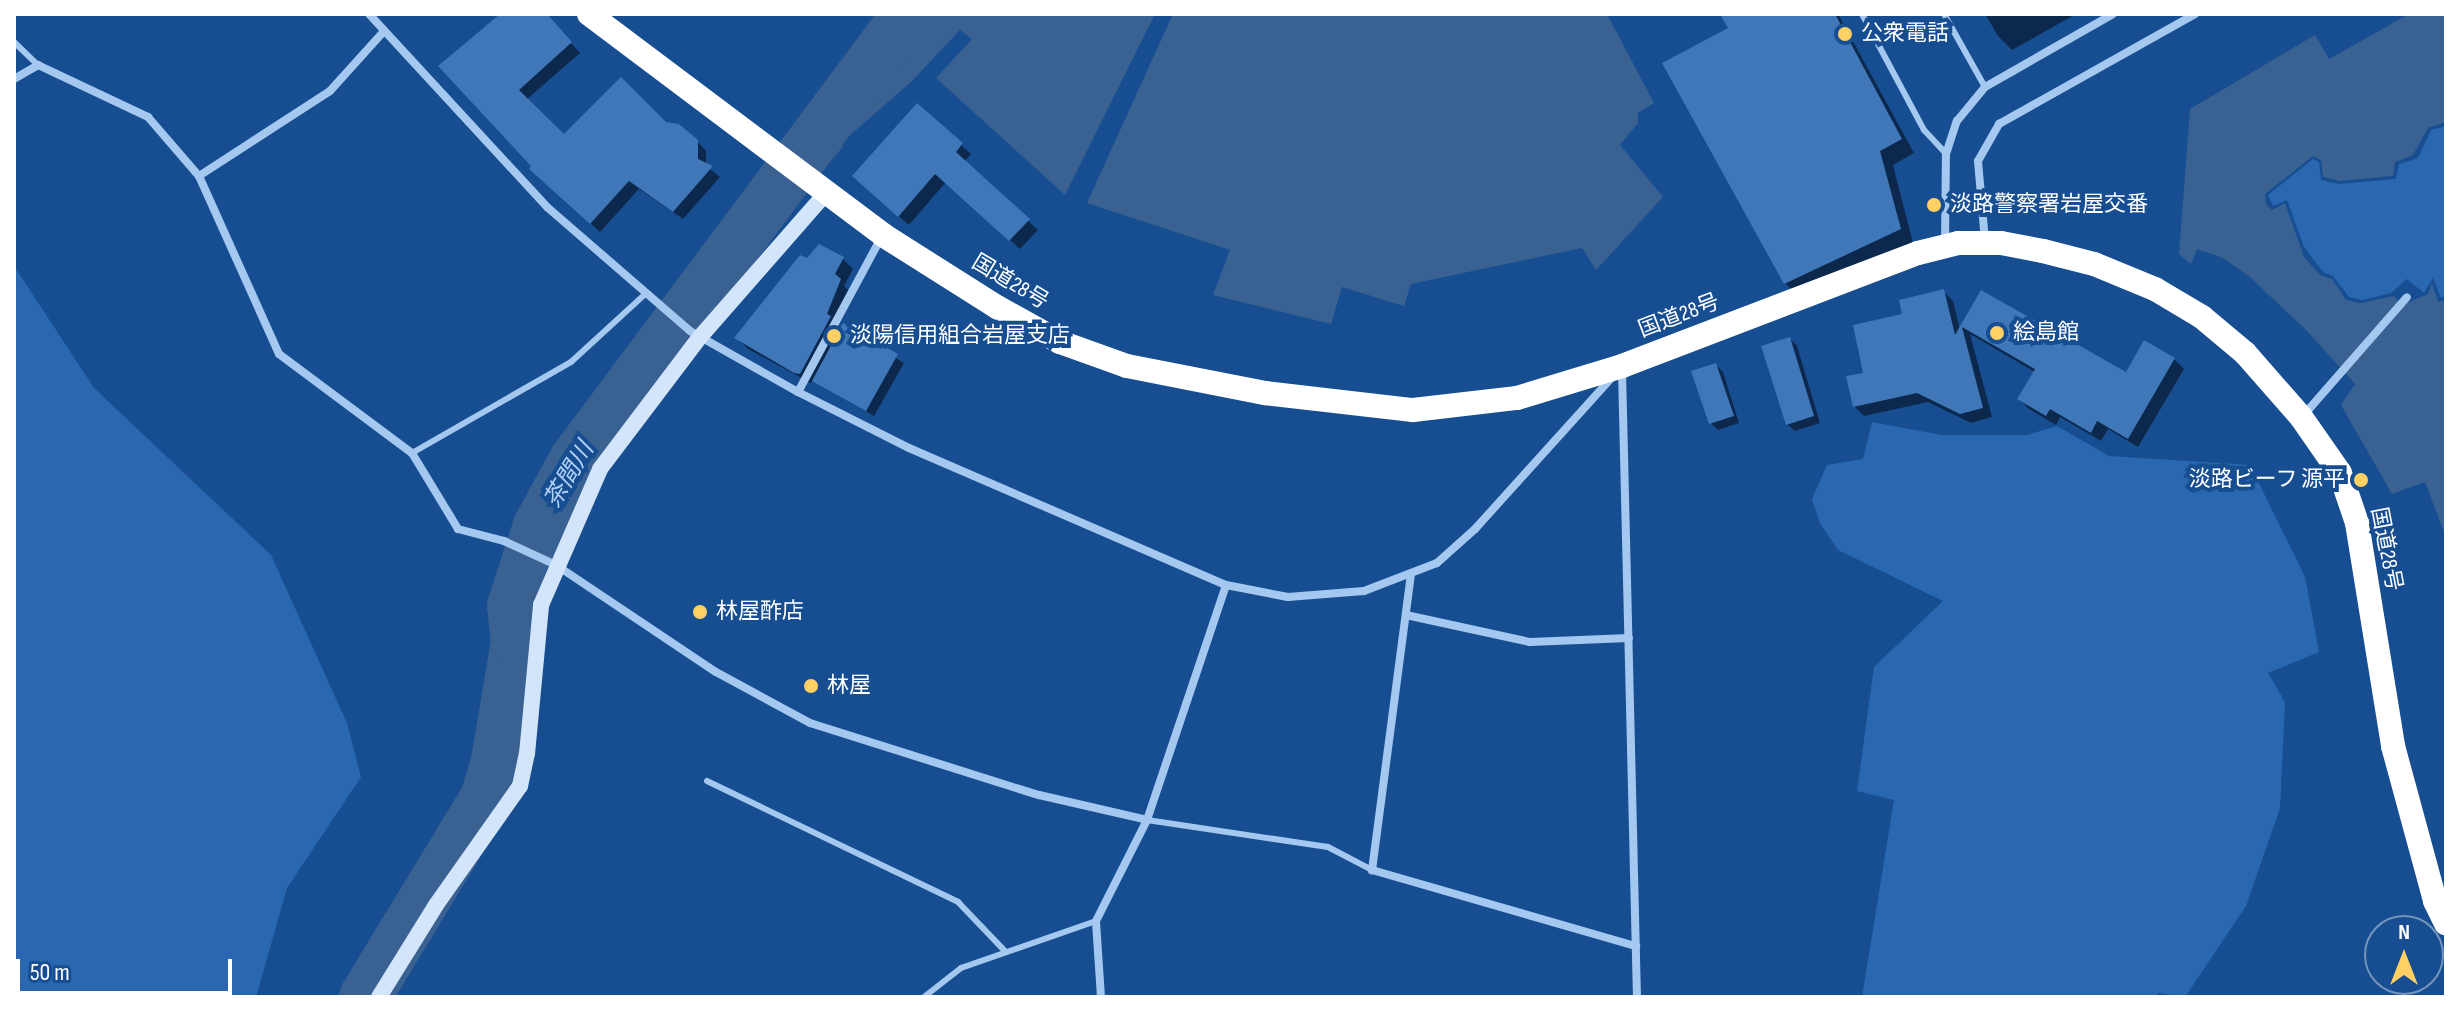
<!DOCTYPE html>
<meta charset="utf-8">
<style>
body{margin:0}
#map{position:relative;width:2460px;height:1011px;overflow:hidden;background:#174e91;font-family:"Sofia Sans Condensed","Noto Sans JP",sans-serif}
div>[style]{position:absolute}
.green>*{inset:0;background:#2968b0}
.water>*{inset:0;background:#396192}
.shadow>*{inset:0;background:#0007}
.river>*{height:52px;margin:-26px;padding:0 26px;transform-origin:26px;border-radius:26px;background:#396192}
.building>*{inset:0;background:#3f77b9}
.lane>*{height:6px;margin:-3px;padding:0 3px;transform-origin:3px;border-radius:3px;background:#a5c8f0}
.street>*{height:8px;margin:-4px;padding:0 4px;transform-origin:4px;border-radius:4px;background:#a5c8f0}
.secondary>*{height:16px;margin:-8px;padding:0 8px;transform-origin:8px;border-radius:8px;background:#d3e5fb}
.highway>*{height:24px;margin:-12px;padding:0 12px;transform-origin:12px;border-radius:12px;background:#fff}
.dots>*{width:22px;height:22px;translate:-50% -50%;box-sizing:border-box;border:4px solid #174e91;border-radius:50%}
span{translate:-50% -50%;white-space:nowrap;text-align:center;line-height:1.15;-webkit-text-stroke:8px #174e91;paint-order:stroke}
.poi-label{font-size:22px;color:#fff}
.left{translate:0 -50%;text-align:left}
.right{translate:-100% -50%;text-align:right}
.street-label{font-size:22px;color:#fff}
.water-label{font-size:24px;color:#b1d2f7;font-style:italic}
.frame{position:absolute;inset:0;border:16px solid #fff;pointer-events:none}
.north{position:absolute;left:2364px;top:915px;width:80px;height:80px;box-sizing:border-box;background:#174e91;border:2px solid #7495bd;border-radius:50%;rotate:0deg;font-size:22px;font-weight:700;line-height:32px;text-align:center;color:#fff}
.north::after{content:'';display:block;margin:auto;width:28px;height:36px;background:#ffd064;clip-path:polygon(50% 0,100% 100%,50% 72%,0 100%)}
.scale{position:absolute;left:16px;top:959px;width:216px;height:36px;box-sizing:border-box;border:4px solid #fff;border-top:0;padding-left:10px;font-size:24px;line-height:28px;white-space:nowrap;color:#fff;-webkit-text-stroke:6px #174e91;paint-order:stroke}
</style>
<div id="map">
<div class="green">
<div style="clip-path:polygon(2446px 126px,2446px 295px,2441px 298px,2433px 278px,2424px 293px,2407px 279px,2391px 293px,2363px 300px,2349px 297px,2333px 276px,2323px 272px,2304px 247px,2287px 200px,2273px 206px,2268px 195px,2313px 159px,2319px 162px,2321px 180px,2339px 184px,2396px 179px,2399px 164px,2418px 158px,2431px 130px)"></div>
<div style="clip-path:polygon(14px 266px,94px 388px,271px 555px,347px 723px,361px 777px,287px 888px,256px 997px,14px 997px)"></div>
<div style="clip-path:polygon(1872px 422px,1941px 435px,2027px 435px,2057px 426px,2109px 456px,2250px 465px,2305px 577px,2319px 652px,2268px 673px,2285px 702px,2280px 808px,2246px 906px,2185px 997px,2158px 993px,2156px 997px,1862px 997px,1894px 800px,1857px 791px,1874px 667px,1943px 601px,1838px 550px,1820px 523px,1812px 499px,1827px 465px,1863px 459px)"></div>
</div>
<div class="water">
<div style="clip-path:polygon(890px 14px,1155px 14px,1065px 195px,936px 78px,972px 39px,960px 30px,911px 82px,841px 143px,843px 147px,828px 164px,792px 137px)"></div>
<div style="clip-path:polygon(1169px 14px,1607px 14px,1654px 103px,1638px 113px,1638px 123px,1620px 145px,1663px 197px,1596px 270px,1582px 248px,1411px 284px,1404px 306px,1342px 287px,1331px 324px,1213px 295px,1230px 250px,1087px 203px,1172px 16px)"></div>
<div style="clip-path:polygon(2409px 14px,2446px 14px,2446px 122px,2428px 128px,2413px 155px,2395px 162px,2393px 176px,2340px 181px,2323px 177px,2321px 160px,2313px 156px,2265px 194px,2266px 204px,2272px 210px,2285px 203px,2304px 257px,2320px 275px,2332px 279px,2346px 300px,2360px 303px,2394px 296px,2402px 305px,2428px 294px,2432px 283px,2438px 302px,2446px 300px,2446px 537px,2425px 482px,2392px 494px,2341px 405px,2355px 384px,2307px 331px,2250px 277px,2223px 258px,2197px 249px,2191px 264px,2179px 254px,2190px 109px,2315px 35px,2329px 59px)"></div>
</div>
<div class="shadow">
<div style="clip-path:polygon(503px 14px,545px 14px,580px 53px,526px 100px,564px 137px,665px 124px,697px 141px,706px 151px,706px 166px,720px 177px,683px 219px,639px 189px,600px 232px,540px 178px,534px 166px)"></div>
<div style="clip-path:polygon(1722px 14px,1838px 14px,1914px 153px,1893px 165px,1913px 243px,1799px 297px,1785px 283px,1730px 28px)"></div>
<div style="clip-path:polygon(1985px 14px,2076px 14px,2012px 50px,1998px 36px)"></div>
<div style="clip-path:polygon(961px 145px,971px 154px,964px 162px,1038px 230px,1020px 249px,946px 182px,909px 225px,864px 186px)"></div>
<div style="clip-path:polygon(843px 259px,853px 269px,844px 286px,850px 292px,837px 326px,842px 330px,844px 326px,904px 363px,874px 416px,813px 379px,811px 383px,748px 349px,737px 338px,808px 261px)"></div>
<div style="clip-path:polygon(1943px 291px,1953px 301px,1960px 330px,1981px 293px,2127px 374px,2174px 359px,2184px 369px,2138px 447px,2108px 429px,2101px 441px,2060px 417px,2056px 425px,2029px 409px,2019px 399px,2035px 372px,1970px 334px,1992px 417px,1971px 423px,1928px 402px,1864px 416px,1854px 406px,1865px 374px,1904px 316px)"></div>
<div style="clip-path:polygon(1790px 339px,1797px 346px,1820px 423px,1795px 431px,1787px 424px)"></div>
<div style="clip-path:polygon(1716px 365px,1723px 372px,1739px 423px,1718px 430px,1711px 423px)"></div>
</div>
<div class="river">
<div style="left:365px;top:997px;width:233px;rotate:-58.7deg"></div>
<div style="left:486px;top:798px;width:34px;rotate:-73deg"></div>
<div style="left:496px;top:766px;width:126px;rotate:-80.4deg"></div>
<div style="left:517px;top:642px;width:36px;rotate:-96deg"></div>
<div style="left:513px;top:606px;width:84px;rotate:-72deg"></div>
<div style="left:539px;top:526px;width:75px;rotate:-61.4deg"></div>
<div style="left:575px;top:460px;width:557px;rotate:-53.25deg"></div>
</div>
<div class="building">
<div style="clip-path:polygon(500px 14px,547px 14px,572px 42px,519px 90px,564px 134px,621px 77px,666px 122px,679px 124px,698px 140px,698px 159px,713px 166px,673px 212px,629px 181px,590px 224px,529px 169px,531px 166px,438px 66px)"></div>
<div style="clip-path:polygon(1720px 14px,1835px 14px,1902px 139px,1880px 151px,1901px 229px,1784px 284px,1662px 63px,1728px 28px)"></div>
<div style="clip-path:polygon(917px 103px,963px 143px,956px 152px,1030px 219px,1009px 241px,935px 174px,898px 217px,852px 176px)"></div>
<div style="clip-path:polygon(819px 244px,844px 257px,835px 274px,841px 279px,827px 314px,831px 316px,800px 374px,794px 373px,734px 338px,800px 255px,807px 258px)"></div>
<div style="clip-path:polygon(1944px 289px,1955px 335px,1981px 290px,2126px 372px,2144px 340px,2175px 358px,2128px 439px,2097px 421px,2091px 433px,2050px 409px,2046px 416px,2017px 399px,2035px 369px,1962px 327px,1983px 408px,1960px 414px,1917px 393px,1853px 407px,1846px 376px,1863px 373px,1853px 325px,1902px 314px,1899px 300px)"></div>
<div style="clip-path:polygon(843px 323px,898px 354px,866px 411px,812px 381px)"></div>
<div style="clip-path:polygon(1790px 337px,1814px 416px,1786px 425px,1761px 346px)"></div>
<div style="clip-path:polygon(1716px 363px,1734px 416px,1709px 424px,1691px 371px)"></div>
</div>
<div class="lane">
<div style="left:1862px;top:14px;width:132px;rotate:61.9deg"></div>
<div style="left:1924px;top:130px;width:33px;rotate:47deg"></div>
<div style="left:1944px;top:14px;width:84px;rotate:60.7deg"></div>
<div style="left:14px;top:42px;width:33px;rotate:44deg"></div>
<div style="left:412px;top:453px;width:183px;rotate:-29.8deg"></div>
<div style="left:571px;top:362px;width:99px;rotate:-42.5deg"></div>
<div style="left:707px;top:781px;width:279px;rotate:25.7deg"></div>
<div style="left:958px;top:902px;width:69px;rotate:46.2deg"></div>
<div style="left:1147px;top:820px;width:183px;rotate:8.5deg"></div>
<div style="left:1328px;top:847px;width:50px;rotate:27.6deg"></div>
<div style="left:924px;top:997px;width:47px;rotate:-38.1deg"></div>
<div style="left:961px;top:968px;width:143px;rotate:-19.2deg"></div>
</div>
<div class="street">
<div style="left:369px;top:14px;width:263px;rotate:47.3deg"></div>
<div style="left:547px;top:207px;width:189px;rotate:40.9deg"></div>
<div style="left:690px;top:331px;width:124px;rotate:29.5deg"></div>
<div style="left:798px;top:392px;width:124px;rotate:26.8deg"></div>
<div style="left:909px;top:448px;width:345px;rotate:23.4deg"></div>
<div style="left:1226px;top:585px;width:63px;rotate:11deg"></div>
<div style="left:1288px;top:597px;width:76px;rotate:-4.5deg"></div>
<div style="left:1364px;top:591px;width:78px;rotate:-21deg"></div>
<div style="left:1437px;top:563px;width:51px;rotate:-41.8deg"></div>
<div style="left:1475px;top:529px;width:207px;rotate:-47.9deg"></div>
<div style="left:14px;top:79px;width:28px;rotate:-30deg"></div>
<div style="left:38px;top:65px;width:122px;rotate:25.3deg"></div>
<div style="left:148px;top:117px;width:78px;rotate:49.2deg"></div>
<div style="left:199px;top:176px;width:195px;rotate:65.8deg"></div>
<div style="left:279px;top:354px;width:166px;rotate:36.7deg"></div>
<div style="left:412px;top:453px;width:89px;rotate:58.8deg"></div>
<div style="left:458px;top:529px;width:48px;rotate:14.6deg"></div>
<div style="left:504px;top:541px;width:57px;rotate:24.8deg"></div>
<div style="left:556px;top:565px;width:192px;rotate:33.8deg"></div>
<div style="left:716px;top:672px;width:107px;rotate:28.5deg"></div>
<div style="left:810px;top:723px;width:240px;rotate:17.5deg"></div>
<div style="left:1039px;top:795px;width:111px;rotate:13deg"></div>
<div style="left:199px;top:176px;width:156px;rotate:-33deg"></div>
<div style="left:330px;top:91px;width:81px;rotate:-48deg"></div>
<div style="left:1985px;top:241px;width:80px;rotate:-95deg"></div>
<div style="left:1978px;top:161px;width:43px;rotate:-60.4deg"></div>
<div style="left:1999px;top:124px;width:225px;rotate:-29.3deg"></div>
<div style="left:1945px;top:245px;width:91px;rotate:-89.4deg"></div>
<div style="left:1946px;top:154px;width:35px;rotate:-72deg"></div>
<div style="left:1957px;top:121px;width:44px;rotate:-50.5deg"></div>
<div style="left:1985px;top:87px;width:147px;rotate:-29.7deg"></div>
<div style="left:1622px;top:371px;width:626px;rotate:88.63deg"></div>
<div style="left:798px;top:392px;width:175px;rotate:-61.7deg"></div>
<div style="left:2302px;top:417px;width:159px;rotate:-48.8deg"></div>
<div style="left:1411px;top:574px;width:299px;rotate:97.5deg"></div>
<div style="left:1372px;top:870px;width:275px;rotate:16.1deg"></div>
<div style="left:1406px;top:615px;width:127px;rotate:12.3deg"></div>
<div style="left:1530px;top:642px;width:99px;rotate:-2.3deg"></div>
<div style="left:1101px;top:997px;width:76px;rotate:-93.8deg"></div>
<div style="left:1096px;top:921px;width:113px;rotate:-63.2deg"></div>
<div style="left:1147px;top:820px;width:248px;rotate:-71.4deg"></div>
</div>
<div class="secondary">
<div style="left:379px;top:997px;width:108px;rotate:-58.2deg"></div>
<div style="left:436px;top:905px;width:146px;rotate:-54.8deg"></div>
<div style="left:520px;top:786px;width:33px;rotate:-78deg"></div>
<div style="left:527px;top:754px;width:150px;rotate:-84.6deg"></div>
<div style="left:541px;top:605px;width:148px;rotate:-66.5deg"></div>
<div style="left:600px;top:469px;width:166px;rotate:-52.9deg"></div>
<div style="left:700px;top:337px;width:194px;rotate:-48.8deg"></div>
</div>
<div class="highway">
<div style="left:589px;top:14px;width:368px;rotate:36.9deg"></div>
<div style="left:883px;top:235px;width:135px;rotate:32.3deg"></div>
<div style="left:997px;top:307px;width:72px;rotate:29.1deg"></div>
<div style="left:1060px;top:342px;width:71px;rotate:19.7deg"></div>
<div style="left:1127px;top:366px;width:141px;rotate:11.1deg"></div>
<div style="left:1265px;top:393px;width:149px;rotate:6.6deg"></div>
<div style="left:1413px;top:410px;width:105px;rotate:-6.6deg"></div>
<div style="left:1517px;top:398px;width:110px;rotate:-16.9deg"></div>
<div style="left:1622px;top:366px;width:317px;rotate:-20.9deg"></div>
<div style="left:1918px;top:253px;width:41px;rotate:-14deg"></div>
<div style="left:1958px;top:243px;width:43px"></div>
<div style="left:2001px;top:243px;width:43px;rotate:10.8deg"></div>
<div style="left:2043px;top:251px;width:53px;rotate:14.3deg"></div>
<div style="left:2094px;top:264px;width:66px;rotate:22.3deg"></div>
<div style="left:2155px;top:289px;width:55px;rotate:30.8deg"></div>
<div style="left:2202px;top:317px;width:56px;rotate:39.9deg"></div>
<div style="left:2245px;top:353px;width:85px;rotate:48.8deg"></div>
<div style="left:2301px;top:417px;width:68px;rotate:55.1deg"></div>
<div style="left:2340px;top:473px;width:53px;rotate:71.2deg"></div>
<div style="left:2357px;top:523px;width:226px;rotate:80.8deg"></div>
<div style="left:2393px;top:746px;width:161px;rotate:74.8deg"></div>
<div style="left:2435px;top:901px;width:25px;rotate:64deg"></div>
</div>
<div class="dots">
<div style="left:1845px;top:34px;background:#ffd064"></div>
<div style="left:1934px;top:205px;background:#ffd064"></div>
<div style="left:1997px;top:333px;background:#ffd064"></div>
<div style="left:834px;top:336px;background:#ffd064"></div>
<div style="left:2361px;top:480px;background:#ffd064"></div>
<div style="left:700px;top:612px;background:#ffd064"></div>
<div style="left:811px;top:686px;background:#ffd064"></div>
</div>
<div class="poi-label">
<span class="left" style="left:1861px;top:34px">公衆電話</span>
<span class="left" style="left:1950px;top:205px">淡路警察署岩屋交番</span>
<span class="left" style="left:2013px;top:333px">絵島館</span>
<span class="left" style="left:850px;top:336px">淡陽信用組合岩屋支店</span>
<span class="right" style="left:2345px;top:480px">淡路ビーフ 源平</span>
<span class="left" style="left:716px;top:612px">林屋酢店</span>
<span class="left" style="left:827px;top:686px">林屋</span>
</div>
<div class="street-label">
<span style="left:1010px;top:282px;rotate:31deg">国道28号</span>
<span style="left:1679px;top:316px;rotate:-21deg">国道28号</span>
<span style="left:2386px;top:549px;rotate:79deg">国道28号</span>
</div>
<div class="water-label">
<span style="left:569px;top:475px;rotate:-59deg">茶間川</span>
</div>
<div class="frame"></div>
<div class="north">N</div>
<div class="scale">50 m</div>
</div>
